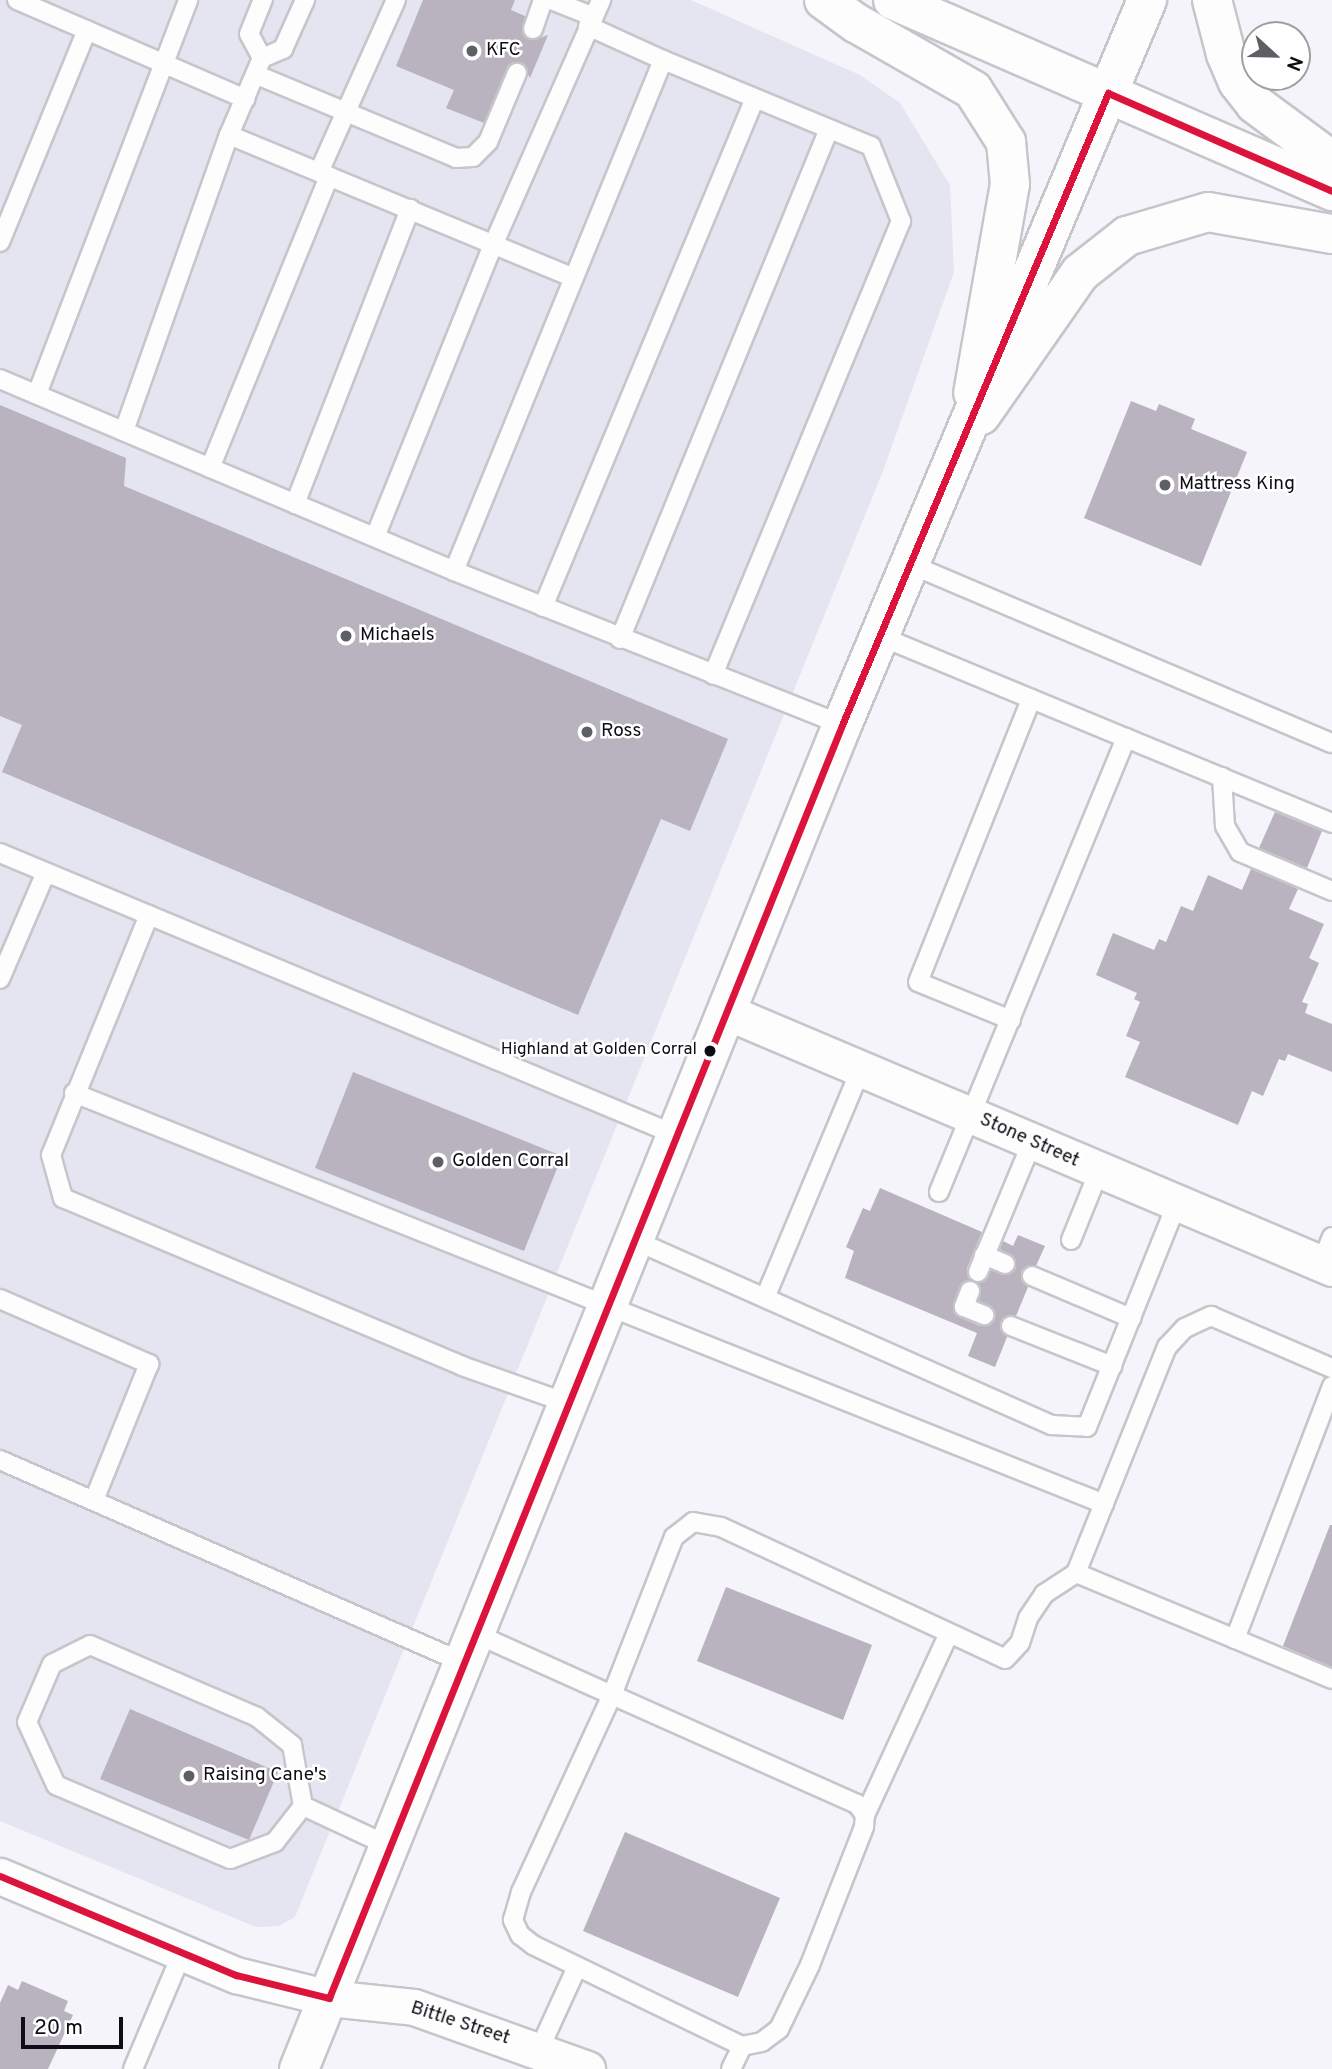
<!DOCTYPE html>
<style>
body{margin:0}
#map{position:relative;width:1332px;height:2069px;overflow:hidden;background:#f4f4fa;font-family:Overpass,sans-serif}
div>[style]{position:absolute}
.built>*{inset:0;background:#e5e5f2}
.building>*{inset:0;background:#b8b3be}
.roads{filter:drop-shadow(2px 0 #c5c5cb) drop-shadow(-2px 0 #c5c5cb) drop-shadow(0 2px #c5c5cb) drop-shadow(0 -2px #c5c5cb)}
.service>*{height:18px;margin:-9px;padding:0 9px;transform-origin:9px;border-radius:9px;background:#fdfdfe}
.minor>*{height:35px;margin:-17.5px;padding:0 17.5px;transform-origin:17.5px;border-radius:17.5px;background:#fdfdfe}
.secondary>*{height:38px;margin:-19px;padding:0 19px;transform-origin:19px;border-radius:19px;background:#fdfdfe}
.primary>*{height:38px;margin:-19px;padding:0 19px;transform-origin:19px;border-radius:19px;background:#fdfdfe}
.bus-1>*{height:7px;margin:-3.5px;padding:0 3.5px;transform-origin:3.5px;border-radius:3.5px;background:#dc143c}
.dots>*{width:19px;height:19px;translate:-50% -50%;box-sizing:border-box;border:4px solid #fff;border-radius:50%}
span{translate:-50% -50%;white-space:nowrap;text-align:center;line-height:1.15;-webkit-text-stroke:5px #fff;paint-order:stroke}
.bus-label{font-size:17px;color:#0e0d15}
.right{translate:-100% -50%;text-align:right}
.poi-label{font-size:19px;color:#0e0d15}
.left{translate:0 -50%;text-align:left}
.street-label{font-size:19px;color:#0e0d15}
.north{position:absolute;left:1241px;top:21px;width:70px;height:70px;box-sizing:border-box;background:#fff;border:2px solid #9f9ea1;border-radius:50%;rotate:112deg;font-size:19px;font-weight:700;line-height:28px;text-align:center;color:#0e0d15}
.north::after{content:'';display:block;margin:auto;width:24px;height:32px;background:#5e5e65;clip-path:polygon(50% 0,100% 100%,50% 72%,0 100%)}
.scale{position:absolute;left:21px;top:2017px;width:102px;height:32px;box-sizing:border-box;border:4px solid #0e0d15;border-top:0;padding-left:9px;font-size:21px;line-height:24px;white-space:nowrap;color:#0e0d15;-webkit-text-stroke:5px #fff;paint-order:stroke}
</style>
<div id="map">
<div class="built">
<div style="clip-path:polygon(0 0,691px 0,860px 75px,900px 103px,950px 185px,954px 272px,883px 471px,295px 1917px,279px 1926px,256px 1927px,0 1821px)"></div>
</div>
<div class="building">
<div style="clip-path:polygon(423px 0,515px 0,511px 10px,525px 16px,525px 37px,534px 40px,548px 35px,530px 78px,522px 63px,507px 68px,484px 123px,446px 108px,454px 90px,396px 66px)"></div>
<div style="clip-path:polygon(1131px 401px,1156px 411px,1159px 404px,1195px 419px,1191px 429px,1247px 452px,1201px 566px,1084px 518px)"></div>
<div style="clip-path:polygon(0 405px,126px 458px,124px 486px,728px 739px,690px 831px,661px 819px,578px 1015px,2px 772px,22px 725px,0 716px)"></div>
<div style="clip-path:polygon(1275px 812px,1322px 831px,1307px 868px,1259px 848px)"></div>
<div style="clip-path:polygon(1251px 869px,1298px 889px,1289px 909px,1324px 924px,1309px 958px,1319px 963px,1302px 1002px,1308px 1004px,1305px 1013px,1332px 1024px,1332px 1072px,1288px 1054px,1285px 1061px,1279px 1059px,1263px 1096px,1252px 1091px,1238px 1125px,1125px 1077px,1140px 1042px,1126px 1036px,1140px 1002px,1134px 999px,1137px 993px,1096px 975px,1113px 933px,1154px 950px,1159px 939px,1166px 942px,1181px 906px,1193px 911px,1208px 875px,1242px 890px)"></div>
<div style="clip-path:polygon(353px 1072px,562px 1156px,524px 1251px,315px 1168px)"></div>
<div style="clip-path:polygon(880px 1188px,982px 1232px,967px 1268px,970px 1280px,960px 1286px,953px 1308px,959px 1317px,980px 1326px,990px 1324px,995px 1314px,979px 1301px,978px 1283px,991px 1270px,1006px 1275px,1016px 1268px,1014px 1257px,1000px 1249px,1003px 1241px,1013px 1246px,1018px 1235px,1045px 1246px,1036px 1266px,1021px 1272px,1028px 1287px,1016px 1316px,1001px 1321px,1007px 1337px,995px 1367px,968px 1356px,977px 1333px,845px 1278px,854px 1251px,846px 1247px,863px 1208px,870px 1211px)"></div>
<div style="clip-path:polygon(1330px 1525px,1332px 1525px,1332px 1667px,1283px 1646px)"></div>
<div style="clip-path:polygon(726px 1587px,872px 1645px,843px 1720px,697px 1661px)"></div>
<div style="clip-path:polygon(130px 1709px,278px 1772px,249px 1840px,100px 1779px)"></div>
<div style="clip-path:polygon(625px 1832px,780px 1898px,738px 1997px,583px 1931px)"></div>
<div style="clip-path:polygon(22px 1981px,68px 2001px,64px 2011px,73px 2015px,48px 2069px,0 2069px,0 2003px,8px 1985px,18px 1990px)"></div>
</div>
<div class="roads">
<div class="service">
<div style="left:17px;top:0;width:249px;rotate:23.4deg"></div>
<div style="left:551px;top:0;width:46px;rotate:21.6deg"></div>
<div style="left:588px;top:26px;width:82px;rotate:24.4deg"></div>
<div style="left:533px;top:29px;width:31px;rotate:-71deg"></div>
<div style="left:262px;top:58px;width:23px;rotate:-23deg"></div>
<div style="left:283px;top:49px;width:54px;rotate:-65.8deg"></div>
<div style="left:257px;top:75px;width:216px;rotate:22.6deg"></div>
<div style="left:456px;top:158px;width:17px;rotate:-3deg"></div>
<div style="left:473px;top:157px;width:21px;rotate:-45deg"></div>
<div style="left:488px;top:142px;width:75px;rotate:-67.2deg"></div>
<div style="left:229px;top:135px;width:373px;rotate:22.5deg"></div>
<div style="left:319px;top:172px;width:188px;rotate:-65.9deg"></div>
<div style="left:0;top:242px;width:229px;rotate:-67.7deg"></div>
<div style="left:0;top:379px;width:493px;rotate:22.9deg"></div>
<div style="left:454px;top:571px;width:417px;rotate:21.6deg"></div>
<div style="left:37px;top:394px;width:422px;rotate:-69deg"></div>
<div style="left:124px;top:431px;width:314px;rotate:-70.5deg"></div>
<div style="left:229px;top:135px;width:84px;rotate:-66.8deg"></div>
<div style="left:262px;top:58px;width:27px;rotate:-118deg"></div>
<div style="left:249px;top:34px;width:37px;rotate:-68deg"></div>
<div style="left:210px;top:468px;width:315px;rotate:-67.8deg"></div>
<div style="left:295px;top:504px;width:317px;rotate:-68.7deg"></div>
<div style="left:375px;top:537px;width:317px;rotate:-68deg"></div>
<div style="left:494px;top:243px;width:266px;rotate:-66.2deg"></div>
<div style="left:912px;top:565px;width:456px;rotate:23deg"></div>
<div style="left:454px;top:571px;width:552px;rotate:-67.76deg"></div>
<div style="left:663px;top:60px;width:225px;rotate:22.5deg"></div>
<div style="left:871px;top:146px;width:81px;rotate:68.2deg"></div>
<div style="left:901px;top:221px;width:491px;rotate:112.5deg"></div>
<div style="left:543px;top:607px;width:551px;rotate:-67.39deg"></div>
<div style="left:882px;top:637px;width:264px;rotate:22.5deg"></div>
<div style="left:1126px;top:738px;width:491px;rotate:112.4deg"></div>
<div style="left:620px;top:639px;width:551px;rotate:-67.72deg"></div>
<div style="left:1126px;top:738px;width:223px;rotate:22.4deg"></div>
<div style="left:1222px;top:777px;width:49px;rotate:86.5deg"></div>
<div style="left:1225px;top:826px;width:30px;rotate:60deg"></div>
<div style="left:1240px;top:852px;width:100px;rotate:23deg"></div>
<div style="left:0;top:853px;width:732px;rotate:22.64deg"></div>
<div style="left:149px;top:915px;width:259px;rotate:112.2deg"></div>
<div style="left:51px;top:1155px;width:45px;rotate:74.4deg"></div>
<div style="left:63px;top:1198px;width:433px;rotate:22.8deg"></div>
<div style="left:462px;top:1366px;width:111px;rotate:19.4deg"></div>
<div style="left:0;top:979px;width:116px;rotate:-66.7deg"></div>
<div style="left:1011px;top:1020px;width:100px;rotate:-157.8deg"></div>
<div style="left:918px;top:982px;width:305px;rotate:-68.2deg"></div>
<div style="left:74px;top:1093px;width:1109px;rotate:21.75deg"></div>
<div style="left:634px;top:1240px;width:457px;rotate:23.9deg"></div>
<div style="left:1052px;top:1425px;width:35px;rotate:3deg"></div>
<div style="left:1087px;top:1427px;width:241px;rotate:-68.1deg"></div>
<div style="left:1071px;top:1240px;width:74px;rotate:-67.9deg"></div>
<div style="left:984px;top:1255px;width:23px;rotate:23deg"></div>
<div style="left:1321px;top:1264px;width:29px;rotate:-68deg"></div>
<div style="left:978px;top:1272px;width:141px;rotate:-67.4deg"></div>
<div style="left:1032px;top:1276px;width:108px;rotate:23deg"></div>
<div style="left:970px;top:1291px;width:17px;rotate:111deg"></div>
<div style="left:964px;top:1307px;width:22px;rotate:22deg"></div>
<div style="left:765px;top:1298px;width:248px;rotate:-67.3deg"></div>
<div style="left:0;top:1299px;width:163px;rotate:23.6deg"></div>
<div style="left:149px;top:1364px;width:147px;rotate:112deg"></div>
<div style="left:1011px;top:1326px;width:109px;rotate:21.6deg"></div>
<div style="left:0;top:1460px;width:504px;rotate:23.62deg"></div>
<div style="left:1076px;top:1573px;width:277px;rotate:22.5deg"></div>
<div style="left:474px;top:1633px;width:151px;rotate:24.2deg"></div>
<div style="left:612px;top:1695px;width:268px;rotate:24deg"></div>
<div style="left:857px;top:1804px;width:14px;rotate:54deg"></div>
<div style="left:865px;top:1815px;width:12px;rotate:95deg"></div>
<div style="left:864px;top:1827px;width:148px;rotate:111.4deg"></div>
<div style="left:810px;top:1965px;width:71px;rotate:115.8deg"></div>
<div style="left:779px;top:2029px;width:21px;rotate:143deg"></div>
<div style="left:762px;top:2042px;width:20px;rotate:169deg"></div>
<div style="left:742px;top:2046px;width:232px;rotate:-154.2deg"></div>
<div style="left:533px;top:1945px;width:16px;rotate:-142deg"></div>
<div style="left:520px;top:1935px;width:17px;rotate:-115deg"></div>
<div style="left:513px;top:1920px;width:29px;rotate:-74deg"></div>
<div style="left:521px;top:1892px;width:217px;rotate:-65.2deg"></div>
<div style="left:612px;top:1695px;width:170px;rotate:-68.6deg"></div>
<div style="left:674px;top:1537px;width:24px;rotate:-38deg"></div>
<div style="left:693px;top:1522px;width:28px;rotate:10deg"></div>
<div style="left:721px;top:1527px;width:313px;rotate:24.9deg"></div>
<div style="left:1005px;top:1659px;width:22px;rotate:-47deg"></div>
<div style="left:1020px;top:1643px;width:26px;rotate:-72deg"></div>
<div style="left:1028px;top:1618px;width:29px;rotate:-56deg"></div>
<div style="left:1044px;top:1594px;width:38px;rotate:-33deg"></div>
<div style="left:1076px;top:1573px;width:244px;rotate:-68.1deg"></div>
<div style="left:1167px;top:1347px;width:26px;rotate:-47deg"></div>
<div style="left:1185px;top:1328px;width:29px;rotate:-25deg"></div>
<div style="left:1211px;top:1316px;width:132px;rotate:23.3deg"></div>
<div style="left:1235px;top:1639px;width:271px;rotate:-69deg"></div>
<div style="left:303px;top:1806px;width:46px;rotate:127.9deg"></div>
<div style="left:275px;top:1842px;width:48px;rotate:159.3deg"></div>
<div style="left:230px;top:1859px;width:189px;rotate:-157deg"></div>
<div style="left:56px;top:1785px;width:69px;rotate:-114.7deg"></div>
<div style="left:27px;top:1722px;width:63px;rotate:-66.7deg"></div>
<div style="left:52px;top:1664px;width:42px;rotate:-26.6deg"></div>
<div style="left:90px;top:1645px;width:182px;rotate:23.3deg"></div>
<div style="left:257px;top:1717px;width:45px;rotate:38.7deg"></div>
<div style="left:292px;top:1745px;width:62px;rotate:79.8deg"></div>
<div style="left:303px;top:1806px;width:95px;rotate:24.9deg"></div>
<div style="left:865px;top:1815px;width:200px;rotate:-65.2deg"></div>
<div style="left:539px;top:2050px;width:91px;rotate:-65.4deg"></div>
<div style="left:133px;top:2069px;width:126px;rotate:-67.1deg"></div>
<div style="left:731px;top:2069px;width:25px;rotate:-64deg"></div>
</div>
<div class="minor">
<div style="left:727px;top:1012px;width:657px;rotate:22.94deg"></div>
<div style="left:0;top:1876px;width:256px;rotate:22.8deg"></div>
<div style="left:236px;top:1975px;width:96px;rotate:13.9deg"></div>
<div style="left:329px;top:1998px;width:85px;rotate:6deg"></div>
<div style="left:414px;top:2007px;width:184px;rotate:19.7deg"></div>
</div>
<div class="secondary">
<div style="left:824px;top:0;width:39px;rotate:36deg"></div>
<div style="left:856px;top:23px;width:135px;rotate:29.8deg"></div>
<div style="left:973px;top:90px;width:62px;rotate:57.6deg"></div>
<div style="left:1006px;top:142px;width:42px;rotate:84.6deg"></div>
<div style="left:1010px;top:184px;width:212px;rotate:100deg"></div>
<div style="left:893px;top:0;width:479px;rotate:23.5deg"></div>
<div style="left:1212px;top:0;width:56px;rotate:75.5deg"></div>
<div style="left:1226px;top:54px;width:30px;rotate:67deg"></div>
<div style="left:1238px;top:82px;width:28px;rotate:52deg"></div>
<div style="left:1255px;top:104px;width:96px;rotate:36.5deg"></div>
<div style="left:981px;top:415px;width:173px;rotate:-55.1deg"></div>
<div style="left:1080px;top:273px;width:60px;rotate:-38.2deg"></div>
<div style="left:1127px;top:236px;width:84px;rotate:-16.5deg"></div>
<div style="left:1208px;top:212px;width:126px;rotate:10.1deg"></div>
</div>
<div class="primary">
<div style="left:299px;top:2069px;width:1450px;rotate:-68deg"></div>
<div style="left:842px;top:725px;width:787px;rotate:-67.18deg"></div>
</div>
</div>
<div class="bus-1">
<div style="left:0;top:1876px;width:256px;rotate:22.8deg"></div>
<div style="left:236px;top:1975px;width:96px;rotate:13.9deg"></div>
<div style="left:329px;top:1998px;width:1372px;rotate:-68.05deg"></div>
<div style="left:842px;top:725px;width:686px;rotate:-67.17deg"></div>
<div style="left:1108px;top:93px;width:244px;rotate:23.6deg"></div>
</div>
<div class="dots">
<div style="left:472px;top:51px;background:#5e5e65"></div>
<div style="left:1165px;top:485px;background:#5e5e65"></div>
<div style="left:346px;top:636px;background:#5e5e65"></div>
<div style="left:587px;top:732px;background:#5e5e65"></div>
<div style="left:710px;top:1051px;background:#0e0d15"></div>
<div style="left:438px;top:1162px;background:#5e5e65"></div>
<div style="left:189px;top:1776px;background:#5e5e65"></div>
</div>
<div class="bus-label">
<span class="right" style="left:697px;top:1051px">Highland at Golden Corral</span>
</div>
<div class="poi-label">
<span class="left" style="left:486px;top:51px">KFC</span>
<span class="left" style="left:1179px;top:485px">Mattress King</span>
<span class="left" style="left:360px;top:636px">Michaels</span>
<span class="left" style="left:601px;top:732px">Ross</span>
<span class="left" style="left:452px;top:1162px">Golden Corral</span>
<span class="left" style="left:203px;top:1776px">Raising Cane's</span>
</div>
<div class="street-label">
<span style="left:1029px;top:1141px;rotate:24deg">Stone Street</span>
<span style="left:460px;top:2024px;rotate:18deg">Bittle Street</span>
</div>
<div class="north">N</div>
<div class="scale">20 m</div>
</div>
